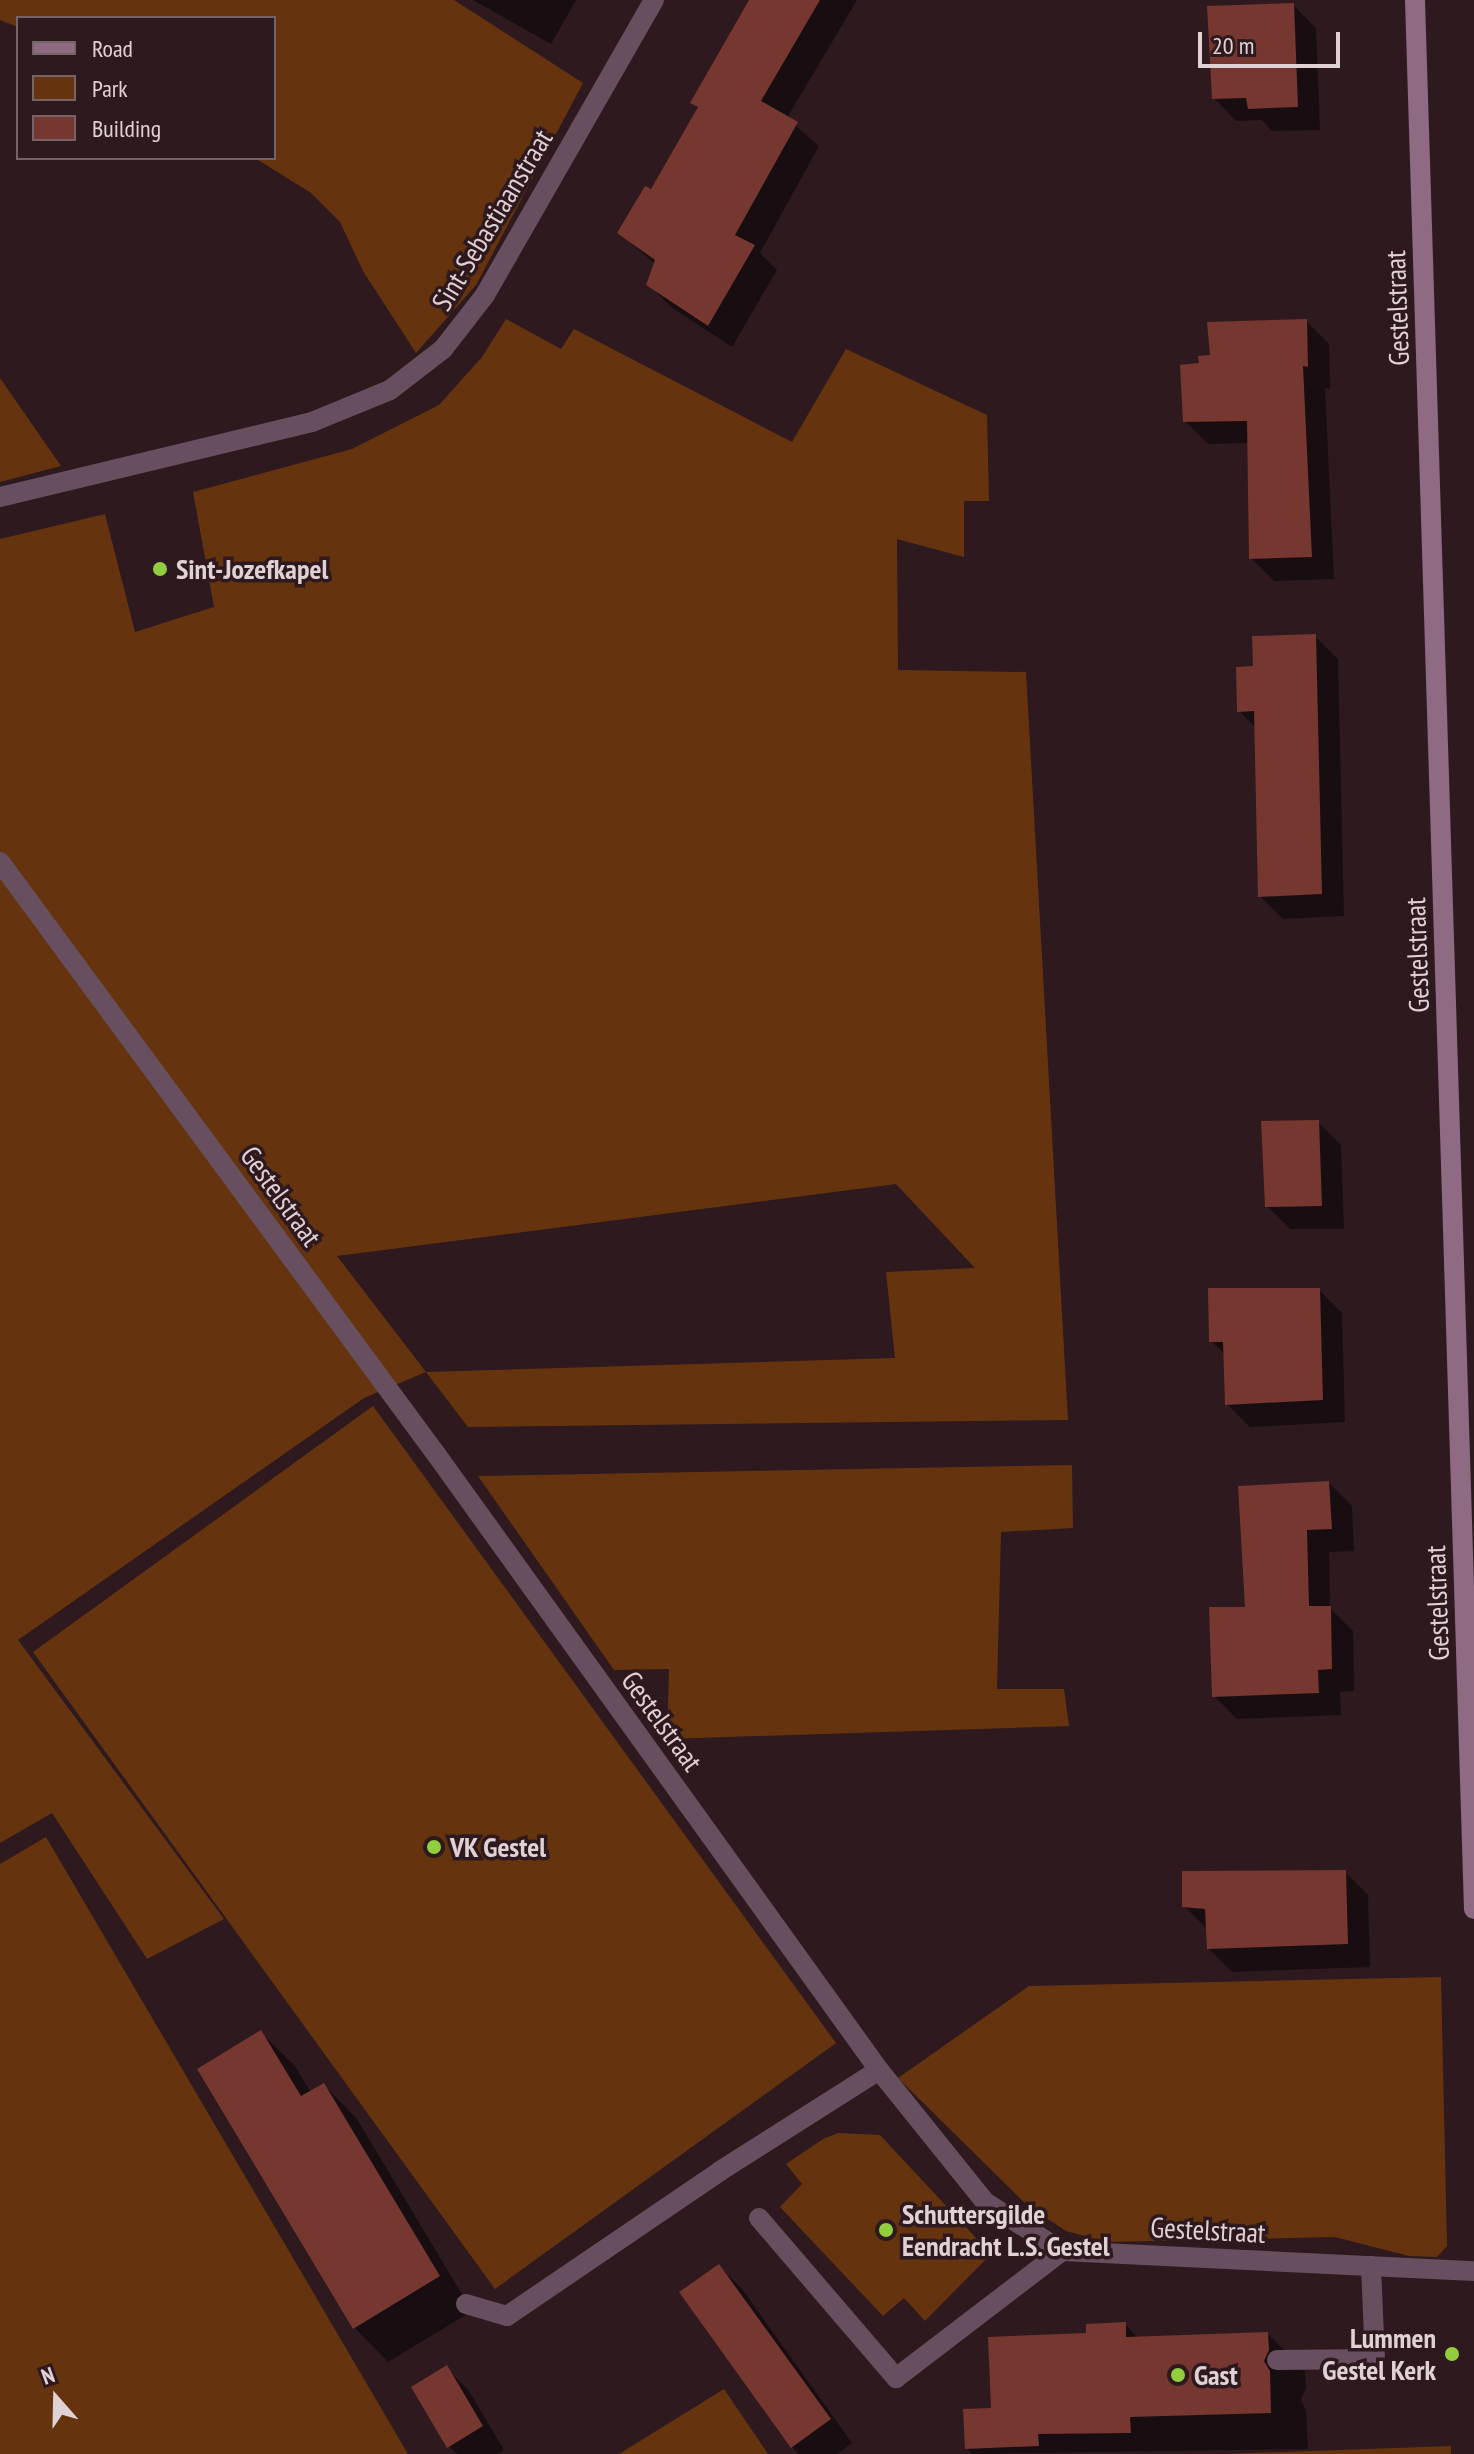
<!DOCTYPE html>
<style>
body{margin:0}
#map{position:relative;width:1474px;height:2454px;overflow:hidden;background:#2e191e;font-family:"PT Sans Narrow",sans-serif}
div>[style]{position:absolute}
.green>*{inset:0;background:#65340f}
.shadow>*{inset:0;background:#0007}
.building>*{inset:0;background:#75372f}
.lane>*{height:20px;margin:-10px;padding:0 10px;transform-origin:10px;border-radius:10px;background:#674f5f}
.street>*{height:20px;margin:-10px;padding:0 10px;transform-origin:10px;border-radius:10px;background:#674f5f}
.secondary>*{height:20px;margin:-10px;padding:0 10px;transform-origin:10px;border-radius:10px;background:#8f6a83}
.dots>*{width:22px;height:22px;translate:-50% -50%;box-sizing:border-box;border:4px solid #2e191e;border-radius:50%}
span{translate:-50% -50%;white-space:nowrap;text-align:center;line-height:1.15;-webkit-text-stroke:7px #2e191e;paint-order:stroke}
.street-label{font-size:28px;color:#e0d1d4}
.poi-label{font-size:28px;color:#e0d1d4;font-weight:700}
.left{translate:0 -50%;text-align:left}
.right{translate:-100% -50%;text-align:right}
.legend{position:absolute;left:16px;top:16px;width:260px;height:144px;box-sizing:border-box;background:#2e191e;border:2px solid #756367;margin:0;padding:10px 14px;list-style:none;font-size:24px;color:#e0d1d4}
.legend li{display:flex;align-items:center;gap:16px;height:40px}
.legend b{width:40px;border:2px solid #756367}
.north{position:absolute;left:16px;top:2358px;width:80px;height:80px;-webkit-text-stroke:6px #2e191e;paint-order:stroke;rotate:340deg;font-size:22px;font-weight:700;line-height:32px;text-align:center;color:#e0d1d4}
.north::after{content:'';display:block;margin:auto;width:28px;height:36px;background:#e0d1d4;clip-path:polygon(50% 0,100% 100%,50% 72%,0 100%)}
.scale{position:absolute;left:1198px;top:32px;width:142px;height:36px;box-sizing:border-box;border:4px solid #e0d1d4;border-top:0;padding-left:10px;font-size:24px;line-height:28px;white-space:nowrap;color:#e0d1d4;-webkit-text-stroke:6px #2e191e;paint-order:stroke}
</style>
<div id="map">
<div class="green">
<div style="clip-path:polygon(0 0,454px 0,583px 83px,476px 285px,416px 353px,363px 271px,340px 222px,311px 193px,255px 158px,274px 158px,274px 18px,18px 18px,18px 27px,0 20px)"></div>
<div style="clip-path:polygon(evenodd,506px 319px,561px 349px,574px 329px,792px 442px,846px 349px,987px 415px,989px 501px,964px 501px,964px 557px,897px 539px,898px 670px,1026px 672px,1068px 1420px,468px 1427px,426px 1372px,364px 1398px,18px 1640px,224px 1919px,147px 1959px,52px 1813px,0 1843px,0 539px,105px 514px,135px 632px,214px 607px,193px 492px,352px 449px,439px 405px,482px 357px,506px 319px,896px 1184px,975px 1268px,886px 1272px,895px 1358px,426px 1372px,337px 1256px,896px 1184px)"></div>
<div style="clip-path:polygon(0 378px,61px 466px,0 482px)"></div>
<div style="clip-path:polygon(373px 1406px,836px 2043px,495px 2289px,33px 1652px)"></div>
<div style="clip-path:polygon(1072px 1465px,1073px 1528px,1001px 1532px,997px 1689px,1064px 1689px,1069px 1726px,667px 1739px,669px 1669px,614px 1670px,478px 1476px)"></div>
<div style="clip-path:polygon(46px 1837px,408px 2454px,0 2454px,0 1864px)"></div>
<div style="clip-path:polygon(1441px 1977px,1447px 2246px,1437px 2257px,1409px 2256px,1335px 2237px,1106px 2242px,1066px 2231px,1028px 2206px,898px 2078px,1029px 1986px)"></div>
<div style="clip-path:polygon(838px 2133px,880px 2135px,991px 2254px,925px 2321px,904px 2298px,883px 2316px,780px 2207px,802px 2184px,786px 2164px,823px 2139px)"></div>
<div style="clip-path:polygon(724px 2389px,768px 2454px,619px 2454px)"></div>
<div style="clip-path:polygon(1451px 2446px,1451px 2454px,1226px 2454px)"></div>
</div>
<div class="shadow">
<div style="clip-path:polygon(473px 0,576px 0,551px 44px)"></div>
<div style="clip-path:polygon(752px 0,857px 0,787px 118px,819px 146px,760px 253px,777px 270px,732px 347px,671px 307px,648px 284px,656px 265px,620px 233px,652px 192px,699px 109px,692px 102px)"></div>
<div style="clip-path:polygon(1293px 5px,1316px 28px,1320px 130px,1272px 131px,1262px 120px,1236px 121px,1214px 98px)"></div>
<div style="clip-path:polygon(1306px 321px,1329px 344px,1330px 389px,1325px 388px,1334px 579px,1274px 581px,1251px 558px,1249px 443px,1208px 444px,1185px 421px,1201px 365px,1212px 356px)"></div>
<div style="clip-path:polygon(1315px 636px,1338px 659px,1344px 916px,1283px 919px,1260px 896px,1256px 728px,1239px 711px,1256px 668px)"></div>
<div style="clip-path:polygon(1318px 1122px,1341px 1145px,1344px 1229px,1290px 1229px,1267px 1206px)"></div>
<div style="clip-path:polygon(1319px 1290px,1342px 1313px,1345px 1422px,1250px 1427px,1227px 1404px,1226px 1355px,1211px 1341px)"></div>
<div style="clip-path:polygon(1329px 1483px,1352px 1506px,1354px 1551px,1329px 1552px,1330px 1608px,1353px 1631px,1354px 1691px,1340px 1692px,1341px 1715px,1237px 1719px,1214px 1696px)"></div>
<div style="clip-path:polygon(1345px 1872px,1368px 1895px,1370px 1967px,1232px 1972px,1209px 1949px,1208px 1930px,1184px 1906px)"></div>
<div style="clip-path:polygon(261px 2033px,295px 2066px,311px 2093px,324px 2085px,357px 2119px,472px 2311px,388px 2362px,355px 2328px,200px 2070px)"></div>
<div style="clip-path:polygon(719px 2266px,742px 2289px,852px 2443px,837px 2454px,799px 2454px,792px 2447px,682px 2292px)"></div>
<div style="clip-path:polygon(1125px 2324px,1139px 2339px,1268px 2334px,1305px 2371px,1306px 2388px,1301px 2400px,1306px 2410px,1308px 2449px,972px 2454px,966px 2448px,993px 2410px,1088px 2335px)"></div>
<div style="clip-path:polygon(446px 2368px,469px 2391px,504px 2450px,497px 2454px,457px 2454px,449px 2446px)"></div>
</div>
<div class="building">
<div style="clip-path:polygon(749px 0,820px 0,761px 101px,798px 122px,735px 235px,755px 245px,708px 326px,646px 285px,655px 260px,617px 233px,645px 186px,651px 189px,698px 107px,690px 103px)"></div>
<div style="clip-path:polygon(1294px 3px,1298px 107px,1248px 109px,1246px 98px,1212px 99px,1207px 6px)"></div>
<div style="clip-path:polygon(1307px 319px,1308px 367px,1303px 366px,1312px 557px,1249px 559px,1247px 421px,1183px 422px,1180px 365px,1199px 363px,1198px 356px,1210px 355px,1207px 322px)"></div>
<div style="clip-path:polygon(1316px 634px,1322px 894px,1258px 897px,1254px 711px,1237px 712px,1236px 667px,1253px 666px,1252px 636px)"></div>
<div style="clip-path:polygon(1319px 1120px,1322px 1206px,1265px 1207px,1261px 1121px)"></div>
<div style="clip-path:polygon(1208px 1288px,1320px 1288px,1323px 1400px,1225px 1405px,1223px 1342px,1209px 1342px)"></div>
<div style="clip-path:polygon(1329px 1481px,1332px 1529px,1307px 1530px,1309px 1606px,1331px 1606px,1332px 1669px,1318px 1670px,1319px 1693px,1212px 1697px,1209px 1607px,1245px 1607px,1238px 1486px)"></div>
<div style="clip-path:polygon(1346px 1870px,1348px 1944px,1207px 1949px,1205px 1909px,1182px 1907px,1182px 1871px)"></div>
<div style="clip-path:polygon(261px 2030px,301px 2096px,324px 2083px,440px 2276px,353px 2329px,197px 2069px)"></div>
<div style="clip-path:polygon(719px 2264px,831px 2419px,791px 2448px,679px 2292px)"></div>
<div style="clip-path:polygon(1126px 2322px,1126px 2337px,1268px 2332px,1269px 2350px,1264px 2361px,1270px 2371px,1271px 2413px,1130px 2417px,1131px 2433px,1038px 2434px,1039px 2446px,965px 2449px,963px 2409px,991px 2408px,988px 2337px,1086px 2333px,1086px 2324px)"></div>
<div style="clip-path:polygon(447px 2365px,483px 2426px,447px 2448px,411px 2387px)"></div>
</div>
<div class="lane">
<div style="left:759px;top:2218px;width:211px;rotate:49.4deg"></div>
<div style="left:896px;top:2378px;width:209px;rotate:-37.4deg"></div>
<div style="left:466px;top:2304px;width:43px;rotate:16.3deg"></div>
<div style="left:507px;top:2316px;width:258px;rotate:-34.2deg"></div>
<div style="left:720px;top:2171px;width:188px;rotate:-32.4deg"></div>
<div style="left:1277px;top:2360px;width:98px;rotate:-0.6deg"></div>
<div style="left:1375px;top:2359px;width:93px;rotate:-92.5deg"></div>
</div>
<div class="street">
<div style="left:0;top:497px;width:321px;rotate:-13.5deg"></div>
<div style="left:312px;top:422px;width:84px;rotate:-22.3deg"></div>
<div style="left:390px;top:390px;width:67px;rotate:-37.7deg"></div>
<div style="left:443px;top:349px;width:68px;rotate:-52.1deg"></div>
<div style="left:485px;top:295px;width:340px;rotate:-60.2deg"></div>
<div style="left:0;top:862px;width:735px;rotate:53.63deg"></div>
<div style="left:436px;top:1454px;width:759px;rotate:54.28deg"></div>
<div style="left:879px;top:2070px;width:169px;rotate:51.2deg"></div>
<div style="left:985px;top:2202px;width:91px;rotate:32.5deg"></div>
<div style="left:1062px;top:2251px;width:412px;rotate:2.8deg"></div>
</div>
<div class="secondary">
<div style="left:1415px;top:0;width:1910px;rotate:88.23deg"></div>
</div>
<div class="dots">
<div style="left:160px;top:569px;background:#92cd3e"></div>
<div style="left:434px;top:1847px;background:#92cd3e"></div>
<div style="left:886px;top:2230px;background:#92cd3e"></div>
<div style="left:1452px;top:2354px;background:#92cd3e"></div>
<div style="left:1178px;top:2375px;background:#92cd3e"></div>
</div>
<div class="street-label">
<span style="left:492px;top:220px;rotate:-59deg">Sint-Sebastiaanstraat</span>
<span style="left:1397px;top:308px;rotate:-92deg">Gestelstraat</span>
<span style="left:1417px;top:955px;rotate:-92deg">Gestelstraat</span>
<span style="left:281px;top:1196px;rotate:54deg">Gestelstraat</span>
<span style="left:1437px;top:1603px;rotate:-92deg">Gestelstraat</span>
<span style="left:662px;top:1721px;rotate:54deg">Gestelstraat</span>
<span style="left:1208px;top:2230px;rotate:3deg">Gestelstraat</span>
</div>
<div class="poi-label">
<span class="left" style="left:176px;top:569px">Sint-Jozefkapel</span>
<span class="left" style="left:450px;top:1847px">VK Gestel</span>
<span class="left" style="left:902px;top:2230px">Schuttersgilde<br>Eendracht L.S. Gestel</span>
<span class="right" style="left:1436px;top:2354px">Lummen<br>Gestel Kerk</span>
<span class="left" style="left:1194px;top:2375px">Gast</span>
</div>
<ul class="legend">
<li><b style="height:10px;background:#8f6a83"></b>Road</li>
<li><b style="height:22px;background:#65340f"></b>Park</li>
<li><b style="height:22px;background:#75372f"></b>Building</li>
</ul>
<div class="north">N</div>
<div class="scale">20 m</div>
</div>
